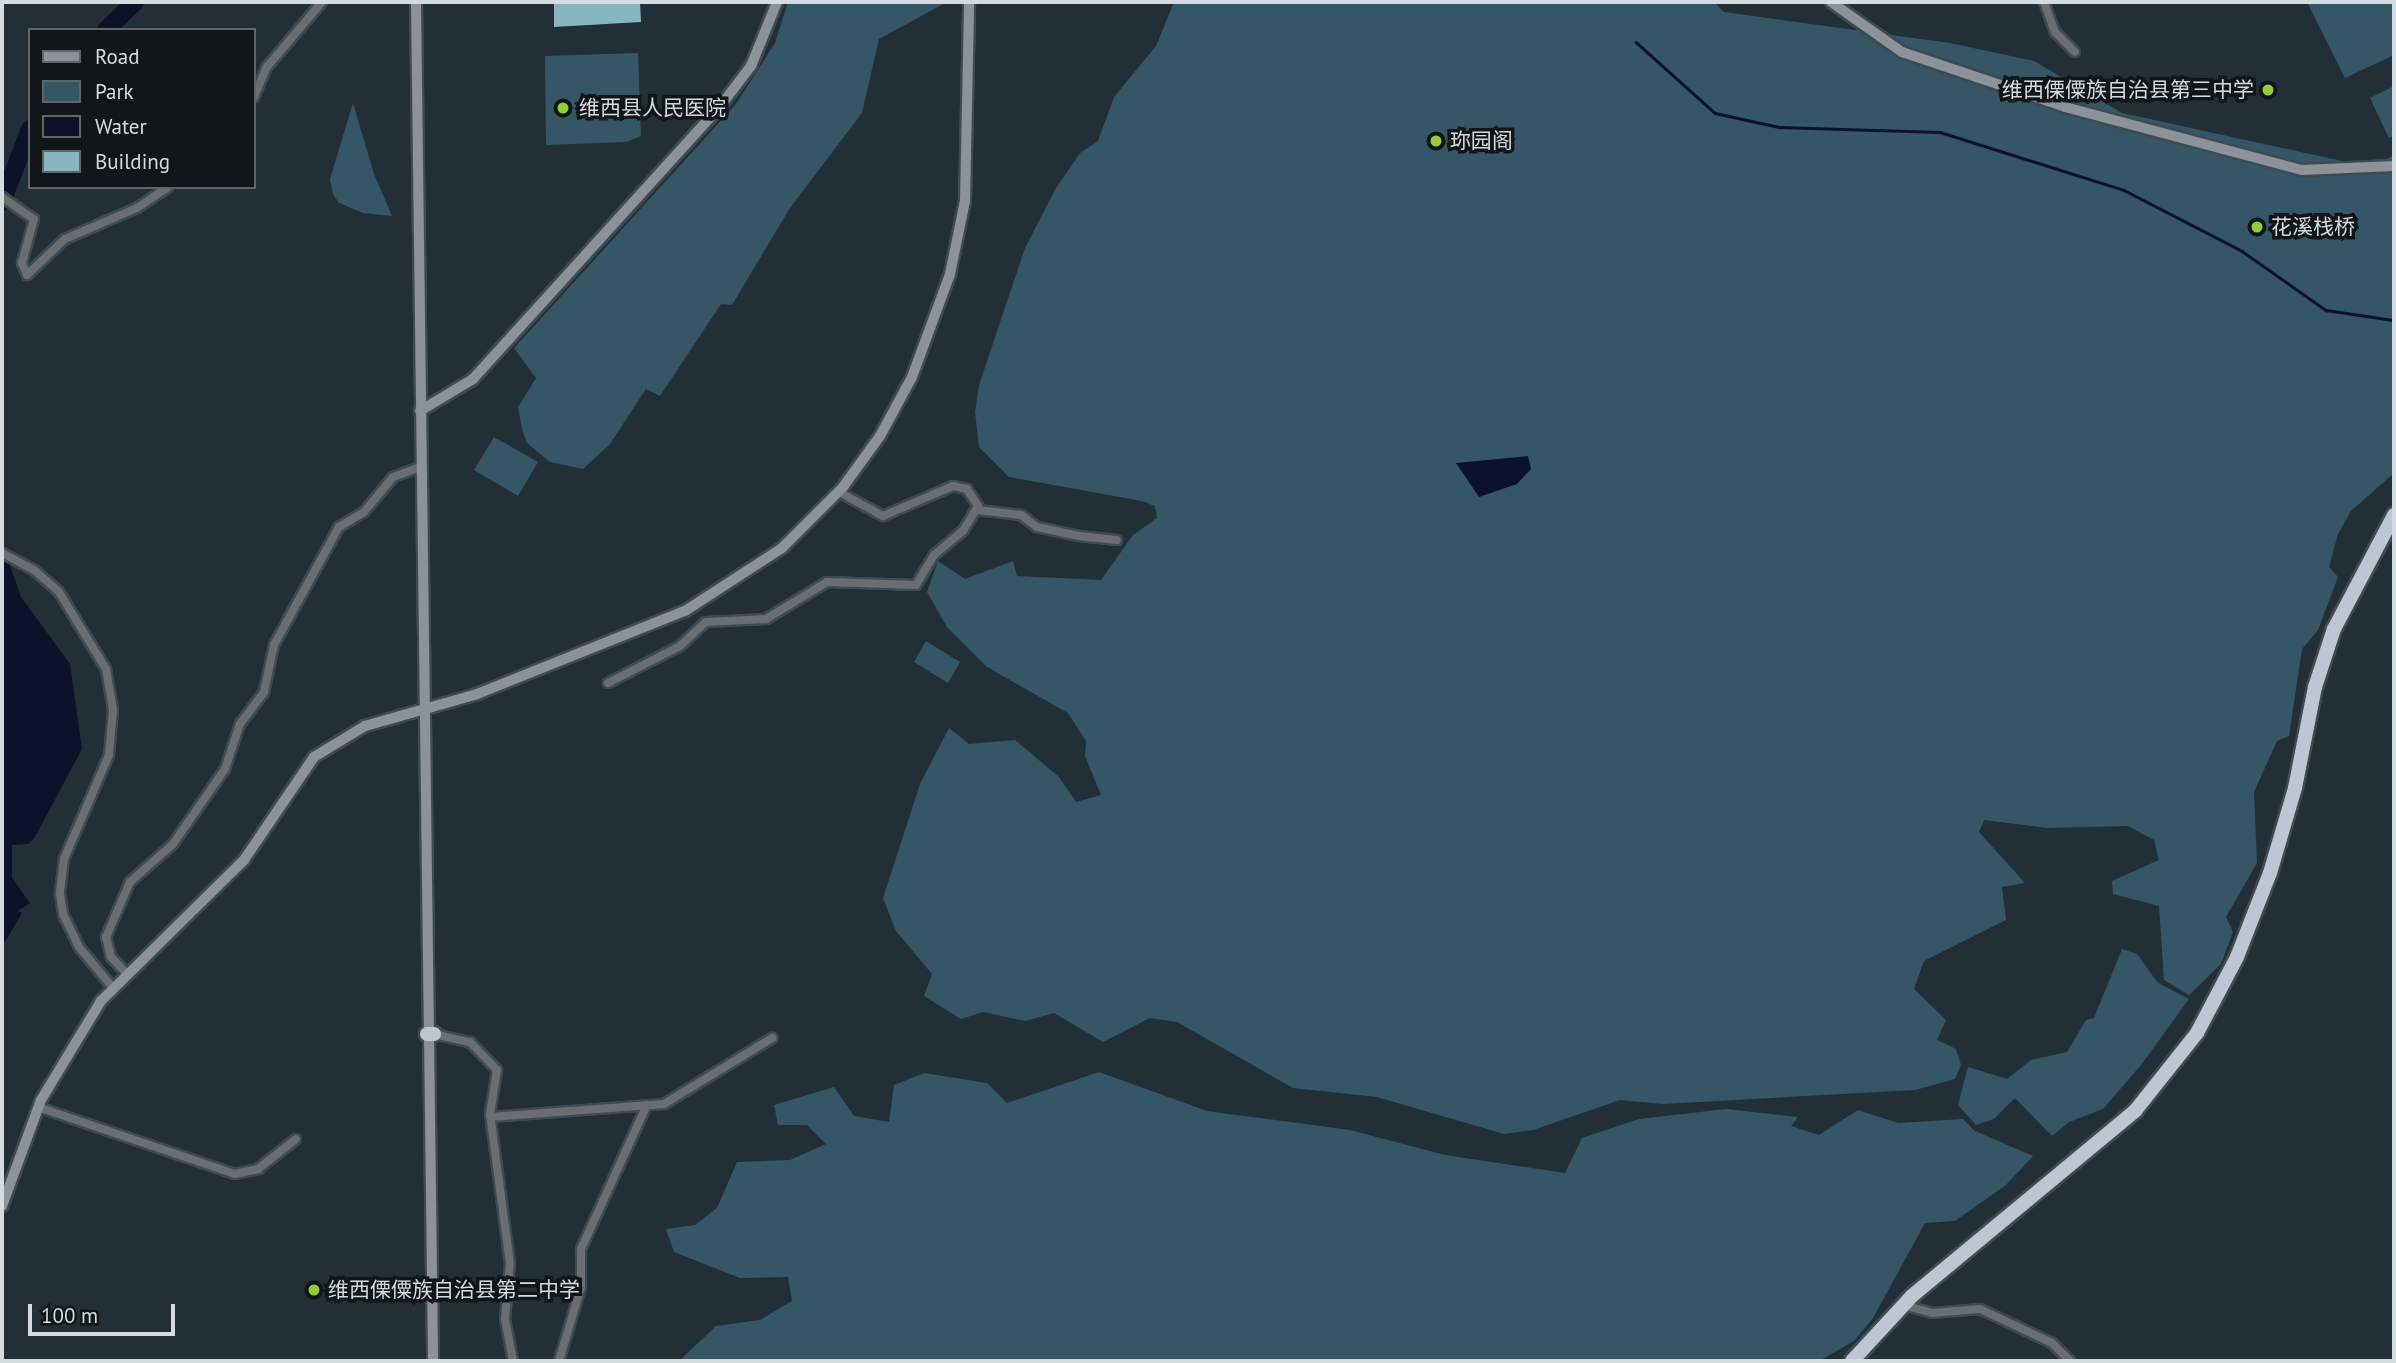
<!DOCTYPE html>
<meta charset="utf-8">
<style>
body{margin:0}
#map{position:relative;width:2396px;height:1363px;overflow:hidden;background:#232f36;font-family:"PT Sans","Noto Sans SC",sans-serif}
div>[style]{position:absolute}
.green>*{inset:0;background:#355667}
.water>*{inset:0;background:#0c122a}
.stream>*{height:2.5px;margin:-1.25px;padding:0 1.25px;transform-origin:1.25px;border-radius:1.25px;background:#0c122a}
.river>*{height:18px;margin:-9px;padding:0 9px;transform-origin:9px;border-radius:9px;background:#0c122a}
.building>*{inset:0;background:#88b6bf}
.roads{filter:drop-shadow(2px 0 #3f4b51) drop-shadow(-2px 0 #3f4b51) drop-shadow(0 2px #3f4b51) drop-shadow(0 -2px #3f4b51)}
.street>*{height:8px;margin:-4px;padding:0 4px;transform-origin:4px;border-radius:4px;background:#696e73}
.secondary>*{height:10px;margin:-5px;padding:0 5px;transform-origin:5px;border-radius:5px;background:#8b929a}
.highway>*{height:14px;margin:-7px;padding:0 7px;transform-origin:7px;border-radius:7px;background:#bcc7d3}
.dots>*{width:19px;height:19px;translate:-50% -50%;box-sizing:border-box;border:4px solid #111619;border-radius:50%}
span{translate:-50% -50%;white-space:nowrap;text-align:center;line-height:1.15;-webkit-text-stroke:7px #111619;paint-order:stroke}
.poi-label{font-size:21px;color:#d4dce0}
.right{translate:-100% -50%;text-align:right}
.left{translate:0 -50%;text-align:left}
.frame{position:absolute;inset:0;border:4px solid #d4dce0;pointer-events:none}
.legend{position:absolute;left:28px;top:28px;width:228px;height:161px;box-sizing:border-box;background:#111619;border:2px solid #5f6569;margin:0;padding:9px 12px;list-style:none;font-size:21px;color:#d4dce0}
.legend li{display:flex;align-items:center;gap:14px;height:35px}
.legend b{width:35px;border:2px solid #5f6569}
.scale{position:absolute;left:28px;top:1304px;width:147px;height:32px;box-sizing:border-box;border:4px solid #d4dce0;border-top:0;padding-left:9px;font-size:21px;line-height:24px;white-space:nowrap;color:#d4dce0;-webkit-text-stroke:5px #111619;paint-order:stroke}
</style>
<div id="map">
<div class="green">
<div style="clip-path:polygon(788px 2px,947px 2px,879px 39px,862px 113px,790px 208px,732px 305px,721px 304px,660px 396px,646px 389px,610px 444px,583px 469px,550px 462px,527px 443px,522px 429px,518px 407px,536px 378px,514px 348px,736px 104px,775px 43px)"></div>
<div style="clip-path:polygon(1174px 2px,1714px 2px,1724px 12px,1950px 43px,2034px 61px,2122px 113px,2351px 163px,2376px 165px,2394px 155px,2394px 473px,2351px 511px,2338px 534px,2329px 567px,2338px 577px,2318px 630px,2302px 649px,2289px 736px,2277px 741px,2254px 792px,2257px 863px,2226px 917px,2233px 932px,2221px 964px,2189px 995px,2164px 980px,2159px 906px,2113px 894px,2112px 881px,2159px 860px,2154px 840px,2128px 826px,2047px 828px,1984px 820px,1979px 832px,2025px 883px,2002px 887px,2006px 920px,1924px 961px,1914px 989px,1946px 1020px,1937px 1040px,1956px 1049px,1961px 1065px,1955px 1079px,1915px 1090px,1663px 1104px,1620px 1100px,1533px 1130px,1504px 1134px,1377px 1097px,1293px 1088px,1177px 1022px,1150px 1018px,1103px 1042px,1054px 1013px,1025px 1021px,983px 1012px,961px 1019px,924px 996px,932px 974px,896px 931px,883px 898px,920px 784px,949px 728px,969px 744px,1015px 740px,1059px 777px,1076px 802px,1101px 795px,1085px 756px,1086px 741px,1068px 713px,987px 667px,947px 627px,927px 592px,938px 561px,965px 579px,1013px 561px,1017px 576px,1101px 580px,1133px 535px,1157px 518px,1155px 506px,1142px 501px,1009px 477px,979px 447px,975px 412px,979px 385px,1025px 248px,1056px 188px,1080px 153px,1098px 141px,1114px 97px,1156px 46px)"></div>
<div style="clip-path:polygon(2307px 2px,2394px 2px,2394px 55px,2345px 78px)"></div>
<div style="clip-path:polygon(638px 53px,641px 136px,627px 142px,546px 145px,545px 56px)"></div>
<div style="clip-path:polygon(2394px 86px,2394px 136px,2389px 138px,2370px 98px)"></div>
<div style="clip-path:polygon(353px 103px,374px 174px,392px 216px,363px 213px,339px 203px,333px 194px,330px 179px)"></div>
<div style="clip-path:polygon(494px 437px,538px 462px,518px 496px,474px 470px)"></div>
<div style="clip-path:polygon(926px 641px,960px 662px,948px 683px,914px 662px)"></div>
<div style="clip-path:polygon(2122px 949px,2137px 954px,2158px 983px,2189px 999px,2141px 1065px,2103px 1109px,2069px 1122px,2052px 1136px,2015px 1098px,1994px 1119px,1976px 1125px,1958px 1105px,1968px 1067px,2007px 1079px,2031px 1060px,2067px 1052px,2086px 1020px,2094px 1018px)"></div>
<div style="clip-path:polygon(1099px 1072px,1207px 1111px,1350px 1130px,1445px 1155px,1565px 1173px,1582px 1138px,1639px 1119px,1726px 1109px,1798px 1117px,1791px 1126px,1819px 1135px,1858px 1110px,1898px 1123px,1963px 1119px,1975px 1131px,2033px 1156px,2006px 1185px,1955px 1221px,1925px 1223px,1873px 1318px,1854px 1341px,1819px 1361px,679px 1361px,716px 1326px,760px 1320px,792px 1301px,788px 1277px,740px 1278px,674px 1252px,666px 1229px,695px 1225px,717px 1208px,737px 1162px,790px 1160px,826px 1144px,807px 1125px,778px 1125px,774px 1105px,834px 1087px,854px 1116px,889px 1122px,894px 1085px,924px 1073px,987px 1083px,1007px 1103px)"></div>
</div>
<div class="water">
<div style="clip-path:polygon(1528px 456px,1531px 469px,1517px 484px,1479px 497px,1456px 463px)"></div>
<div style="clip-path:polygon(2px 543px,21px 597px,70px 664px,82px 749px,35px 837px,28px 844px,12px 845px,12px 878px,30px 903px,18px 911px,22px 913px,2px 947px)"></div>
</div>
<div class="stream">
<div style="left:1636px;top:42px;width:106px;rotate:41.9deg"></div>
<div style="left:1715px;top:113px;width:66px;rotate:12.3deg"></div>
<div style="left:1779px;top:127px;width:161px;rotate:1.8deg"></div>
<div style="left:1940px;top:132px;width:193px;rotate:17.5deg"></div>
<div style="left:2124px;top:190px;width:133px;rotate:27.3deg"></div>
<div style="left:2242px;top:251px;width:103px;rotate:35.1deg"></div>
<div style="left:2326px;top:310px;width:69px;rotate:8.4deg"></div>
</div>
<div class="river">
<div style="left:106px;top:30px;width:40px;rotate:-44deg"></div>
<div style="left:2px;top:202px;width:78px;rotate:-69deg"></div>
</div>
<div class="building">
<div style="clip-path:polygon(554px 2px,640px 2px,641px 22px,554px 27px)"></div>
</div>
<div class="roads">
<div class="street">
<div style="left:2044px;top:2px;width:32px;rotate:70deg"></div>
<div style="left:2055px;top:32px;width:28px;rotate:45deg"></div>
<div style="left:254px;top:97px;width:33px;rotate:-67deg"></div>
<div style="left:267px;top:67px;width:85px;rotate:-49.8deg"></div>
<div style="left:2px;top:197px;width:39px;rotate:35deg"></div>
<div style="left:34px;top:219px;width:46px;rotate:105.3deg"></div>
<div style="left:22px;top:263px;width:13px;rotate:67deg"></div>
<div style="left:27px;top:275px;width:52px;rotate:-43.5deg"></div>
<div style="left:65px;top:239px;width:78px;rotate:-23.3deg"></div>
<div style="left:137px;top:208px;width:37px;rotate:-34deg"></div>
<div style="left:978px;top:510px;width:43px;rotate:6.6deg"></div>
<div style="left:1021px;top:515px;width:20px;rotate:37deg"></div>
<div style="left:1037px;top:527px;width:43px;rotate:12.1deg"></div>
<div style="left:1079px;top:536px;width:38px;rotate:6deg"></div>
<div style="left:2px;top:553px;width:36px;rotate:28deg"></div>
<div style="left:34px;top:570px;width:33px;rotate:41deg"></div>
<div style="left:59px;top:592px;width:90px;rotate:58.6deg"></div>
<div style="left:106px;top:669px;width:42px;rotate:80.3deg"></div>
<div style="left:113px;top:710px;width:45px;rotate:95.1deg"></div>
<div style="left:109px;top:755px;width:113px;rotate:113.4deg"></div>
<div style="left:64px;top:859px;width:35px;rotate:97deg"></div>
<div style="left:60px;top:894px;width:20px;rotate:81deg"></div>
<div style="left:63px;top:914px;width:37px;rotate:64deg"></div>
<div style="left:79px;top:947px;width:53px;rotate:50.3deg"></div>
<div style="left:608px;top:683px;width:81px;rotate:-27.2deg"></div>
<div style="left:680px;top:646px;width:35px;rotate:-43deg"></div>
<div style="left:706px;top:622px;width:60px;rotate:-2.9deg"></div>
<div style="left:766px;top:619px;width:71px;rotate:-31.2deg"></div>
<div style="left:827px;top:582px;width:89px;rotate:1.9deg"></div>
<div style="left:916px;top:585px;width:35px;rotate:-59deg"></div>
<div style="left:934px;top:555px;width:38px;rotate:-40deg"></div>
<div style="left:963px;top:531px;width:29px;rotate:-59deg"></div>
<div style="left:978px;top:506px;width:20px;rotate:-123deg"></div>
<div style="left:967px;top:489px;width:14px;rotate:-168deg"></div>
<div style="left:953px;top:486px;width:76px;rotate:156.8deg"></div>
<div style="left:883px;top:516px;width:50px;rotate:-151.4deg"></div>
<div style="left:126px;top:973px;width:22px;rotate:-133deg"></div>
<div style="left:111px;top:957px;width:21px;rotate:-104deg"></div>
<div style="left:106px;top:937px;width:60px;rotate:-66.4deg"></div>
<div style="left:130px;top:882px;width:57px;rotate:-41.5deg"></div>
<div style="left:173px;top:844px;width:91px;rotate:-55.3deg"></div>
<div style="left:225px;top:769px;width:47px;rotate:-71.6deg"></div>
<div style="left:240px;top:724px;width:40px;rotate:-53deg"></div>
<div style="left:264px;top:692px;width:48px;rotate:-78deg"></div>
<div style="left:274px;top:645px;width:135px;rotate:-61.2deg"></div>
<div style="left:339px;top:527px;width:29px;rotate:-31deg"></div>
<div style="left:364px;top:512px;width:45px;rotate:-50.4deg"></div>
<div style="left:393px;top:477px;width:30px;rotate:-20deg"></div>
<div style="left:434px;top:1034px;width:37px;rotate:13deg"></div>
<div style="left:470px;top:1042px;width:39px;rotate:46deg"></div>
<div style="left:497px;top:1070px;width:45px;rotate:99deg"></div>
<div style="left:490px;top:1114px;width:150px;rotate:82.4deg"></div>
<div style="left:510px;top:1263px;width:56px;rotate:95.1deg"></div>
<div style="left:505px;top:1319px;width:43px;rotate:79.2deg"></div>
<div style="left:38px;top:1107px;width:208px;rotate:18.8deg"></div>
<div style="left:235px;top:1174px;width:24px;rotate:-12deg"></div>
<div style="left:258px;top:1169px;width:48px;rotate:-38.3deg"></div>
<div style="left:491px;top:1117px;width:173px;rotate:-4.3deg"></div>
<div style="left:664px;top:1104px;width:127px;rotate:-31.4deg"></div>
<div style="left:1903px;top:1305px;width:30px;rotate:15deg"></div>
<div style="left:1932px;top:1313px;width:48px;rotate:-4.8deg"></div>
<div style="left:1980px;top:1309px;width:80px;rotate:25.3deg"></div>
<div style="left:2052px;top:1343px;width:25px;rotate:45deg"></div>
<div style="left:559px;top:1361px;width:77px;rotate:-73.4deg"></div>
<div style="left:581px;top:1287px;width:38px;rotate:-90deg"></div>
<div style="left:581px;top:1249px;width:158px;rotate:-65.4deg"></div>
</div>
<div class="secondary">
<div style="left:416px;top:2px;width:1359px;rotate:89.28deg"></div>
<div style="left:1831px;top:2px;width:87px;rotate:35.2deg"></div>
<div style="left:1902px;top:52px;width:172px;rotate:18.6deg"></div>
<div style="left:2065px;top:107px;width:245px;rotate:14.9deg"></div>
<div style="left:2302px;top:170px;width:92px;rotate:-2.5deg"></div>
<div style="left:420px;top:411px;width:62px;rotate:-31.1deg"></div>
<div style="left:473px;top:379px;width:366px;rotate:-47.8deg"></div>
<div style="left:719px;top:108px;width:53px;rotate:-52.7deg"></div>
<div style="left:751px;top:66px;width:69px;rotate:-67.9deg"></div>
<div style="left:2px;top:1206px;width:113px;rotate:-69.8deg"></div>
<div style="left:41px;top:1100px;width:116px;rotate:-58.8deg"></div>
<div style="left:101px;top:1001px;width:201px;rotate:-44.6deg"></div>
<div style="left:244px;top:860px;width:125px;rotate:-55.8deg"></div>
<div style="left:314px;top:757px;width:60px;rotate:-31.3deg"></div>
<div style="left:365px;top:726px;width:116px;rotate:-15.9deg"></div>
<div style="left:477px;top:694px;width:224px;rotate:-21.8deg"></div>
<div style="left:685px;top:611px;width:116px;rotate:-33deg"></div>
<div style="left:782px;top:548px;width:86px;rotate:-45deg"></div>
<div style="left:843px;top:487px;width:63px;rotate:-54deg"></div>
<div style="left:880px;top:436px;width:67px;rotate:-61.5deg"></div>
<div style="left:912px;top:377px;width:110px;rotate:-69.7deg"></div>
<div style="left:950px;top:274px;width:75px;rotate:-78.4deg"></div>
<div style="left:965px;top:201px;width:199px;rotate:-88.8deg"></div>
</div>
<div class="highway">
<div style="left:427px;top:1034px;width:7px"></div>
<div style="left:1852px;top:1361px;width:88px;rotate:-47.3deg"></div>
<div style="left:1912px;top:1296px;width:290px;rotate:-39.7deg"></div>
<div style="left:2135px;top:1111px;width:100px;rotate:-51.5deg"></div>
<div style="left:2197px;top:1033px;width:86px;rotate:-62.2deg"></div>
<div style="left:2237px;top:957px;width:90px;rotate:-68.6deg"></div>
<div style="left:2270px;top:873px;width:89px;rotate:-73.6deg"></div>
<div style="left:2295px;top:788px;width:103px;rotate:-78.8deg"></div>
<div style="left:2315px;top:687px;width:61px;rotate:-71.9deg"></div>
<div style="left:2334px;top:629px;width:129px;rotate:-62.2deg"></div>
</div>
</div>
<div class="dots">
<div style="left:2268px;top:90px;background:#93cd3e"></div>
<div style="left:563px;top:108px;background:#93cd3e"></div>
<div style="left:1436px;top:141px;background:#93cd3e"></div>
<div style="left:2257px;top:227px;background:#93cd3e"></div>
<div style="left:314px;top:1290px;background:#93cd3e"></div>
</div>
<div class="poi-label">
<span class="right" style="left:2254px;top:90px">维西傈僳族自治县第三中学</span>
<span class="left" style="left:579px;top:108px">维西县人民医院</span>
<span class="left" style="left:1450px;top:141px">珎园阁</span>
<span class="left" style="left:2271px;top:227px">花溪栈桥</span>
<span class="left" style="left:328px;top:1290px">维西傈僳族自治县第二中学</span>
</div>
<div class="frame"></div>
<ul class="legend">
<li><b style="height:9px;background:#8b929a"></b>Road</li>
<li><b style="height:19px;background:#355667"></b>Park</li>
<li><b style="height:19px;background:#0c122a"></b>Water</li>
<li><b style="height:19px;background:#88b6bf"></b>Building</li>
</ul>
<div class="scale">100 m</div>
</div>
